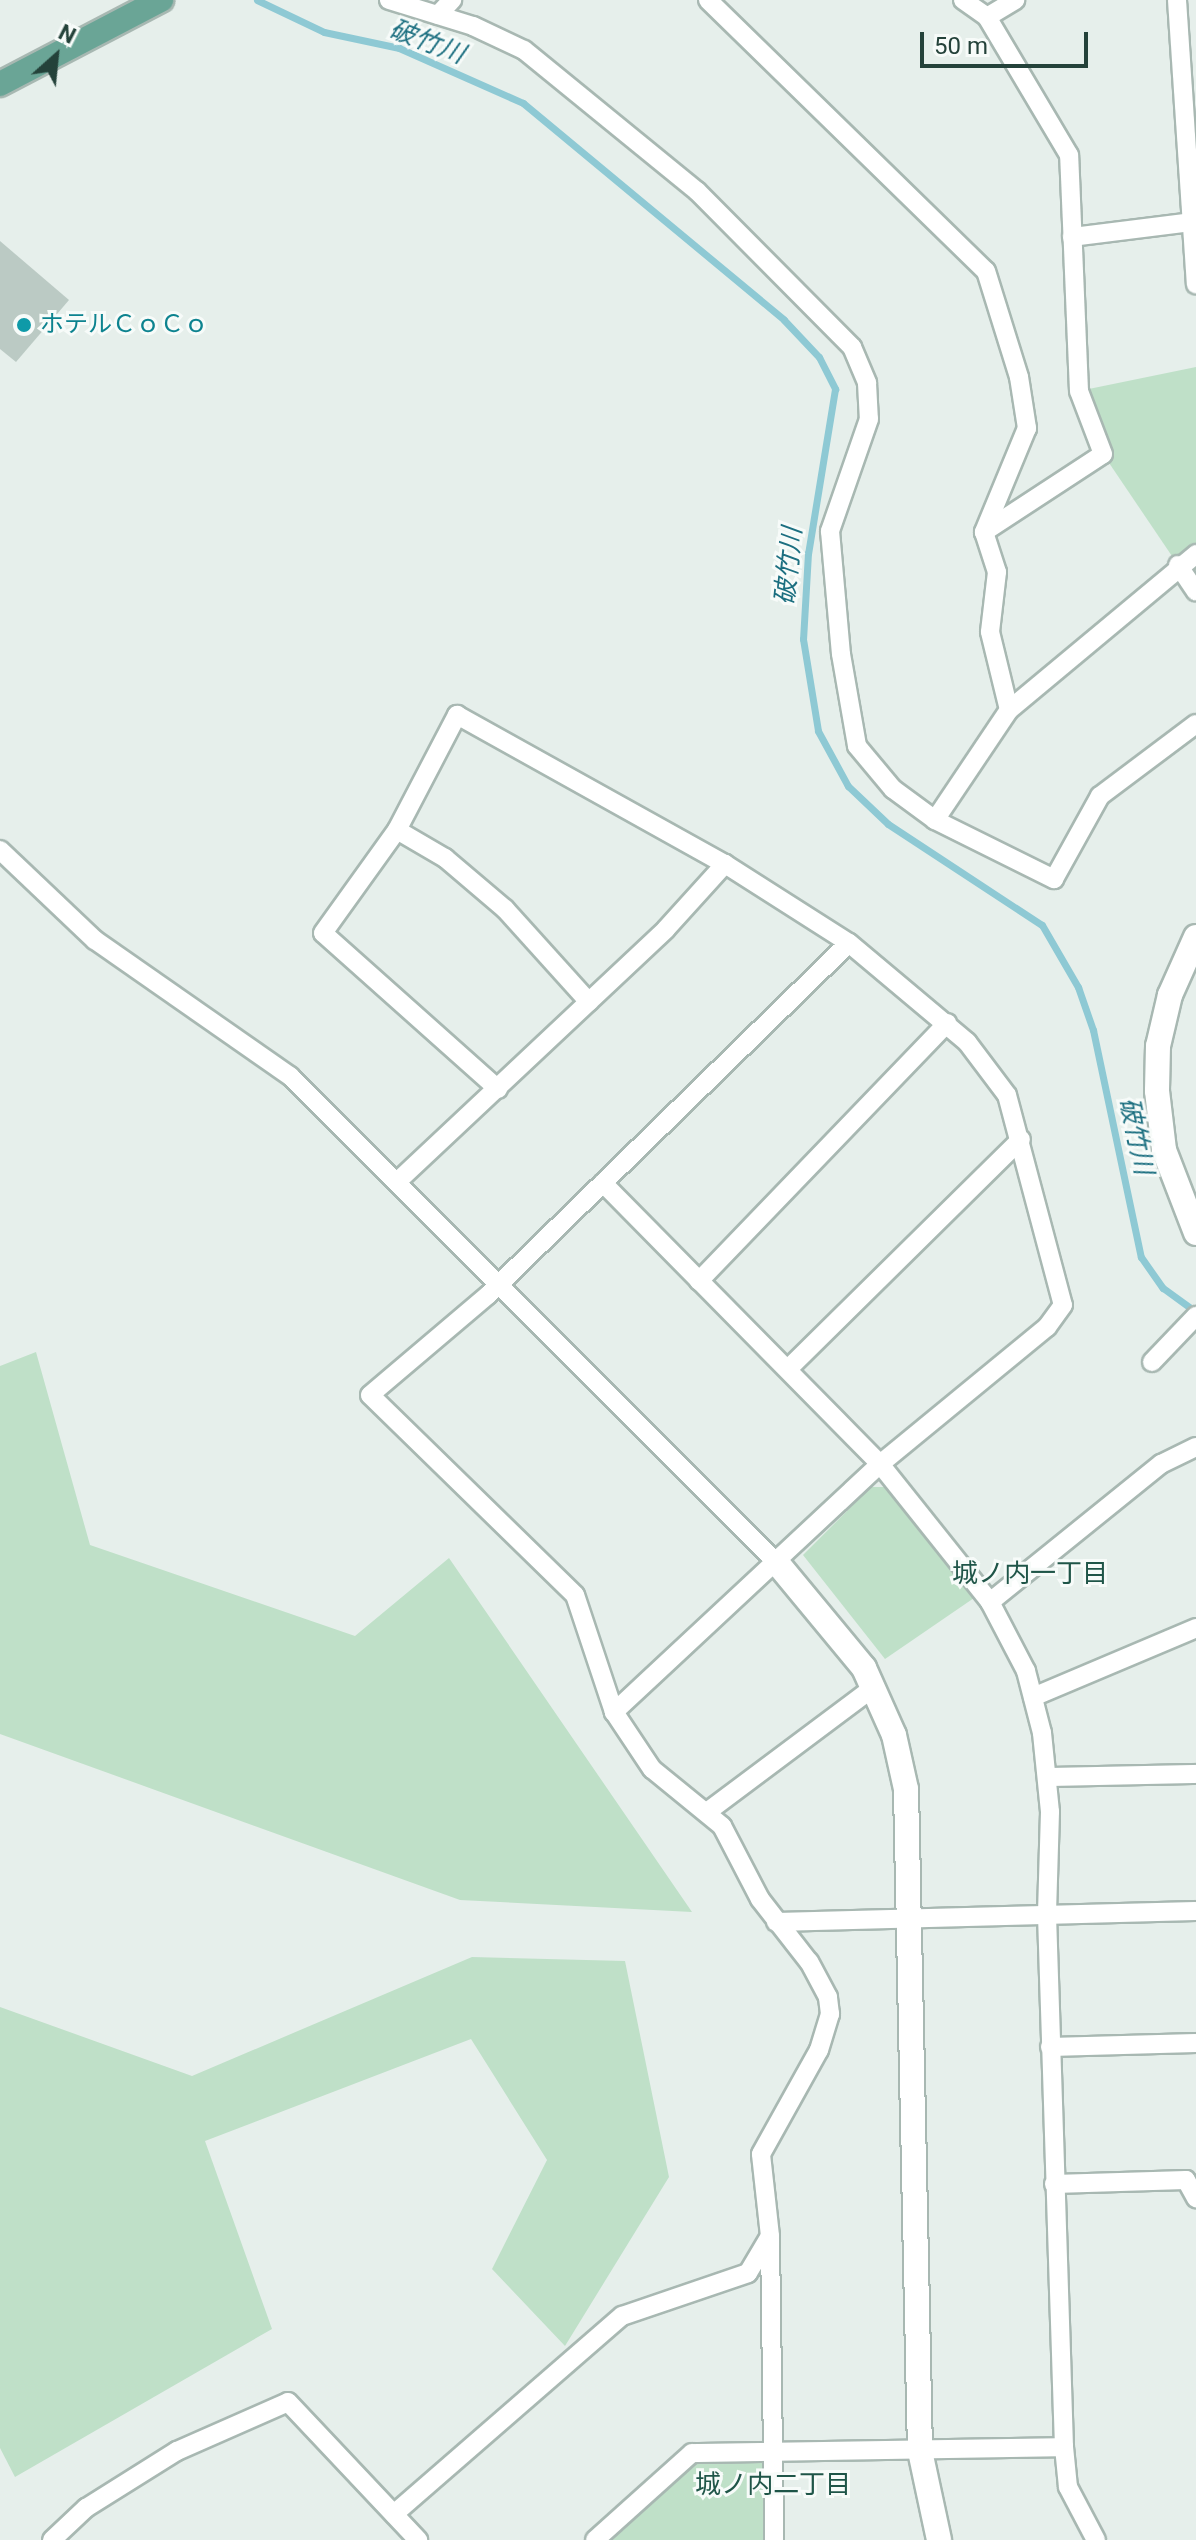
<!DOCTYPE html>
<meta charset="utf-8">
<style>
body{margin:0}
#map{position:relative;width:1196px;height:2540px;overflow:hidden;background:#e6efeb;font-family:Roboto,"Noto Sans JP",sans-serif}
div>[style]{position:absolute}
.green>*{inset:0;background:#bfe0c8}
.stream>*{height:7px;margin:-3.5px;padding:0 3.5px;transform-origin:3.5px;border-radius:3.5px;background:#8ec9d4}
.building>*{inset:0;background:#bbcac4}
.roads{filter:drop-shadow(2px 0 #a8b8b2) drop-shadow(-2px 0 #a8b8b2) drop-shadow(0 2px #a8b8b2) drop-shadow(0 -2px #a8b8b2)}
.street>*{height:18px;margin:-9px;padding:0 9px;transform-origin:9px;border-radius:9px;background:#fff}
.secondary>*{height:24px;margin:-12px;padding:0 12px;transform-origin:12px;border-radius:12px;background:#fff}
.primary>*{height:24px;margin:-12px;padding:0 12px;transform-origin:12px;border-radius:12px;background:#6aa596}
.dots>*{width:22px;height:22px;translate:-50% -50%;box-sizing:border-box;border:4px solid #f7fbf9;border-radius:50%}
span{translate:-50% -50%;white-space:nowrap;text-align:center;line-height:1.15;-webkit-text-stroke:6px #f7fbf9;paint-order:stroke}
.culture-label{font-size:24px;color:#0d838f}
.left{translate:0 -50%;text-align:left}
.water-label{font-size:26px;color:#1c6f80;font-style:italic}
.neighbourhood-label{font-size:26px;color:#1f5548}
.north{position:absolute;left:16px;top:16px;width:80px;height:80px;-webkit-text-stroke:6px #f7fbf9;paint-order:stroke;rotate:27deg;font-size:22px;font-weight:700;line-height:32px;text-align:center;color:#24423a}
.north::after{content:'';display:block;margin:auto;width:28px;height:36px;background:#24423a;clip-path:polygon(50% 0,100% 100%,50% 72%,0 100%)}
.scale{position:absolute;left:920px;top:32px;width:168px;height:36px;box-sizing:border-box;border:4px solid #24423a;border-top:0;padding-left:10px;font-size:24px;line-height:28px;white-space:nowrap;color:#24423a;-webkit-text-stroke:6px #f7fbf9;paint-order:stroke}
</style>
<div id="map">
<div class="green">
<div style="clip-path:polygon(1196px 367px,1196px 555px,1178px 565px,1103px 454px,1079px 391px)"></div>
<div style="clip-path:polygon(36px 1352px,90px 1545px,355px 1636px,449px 1558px,692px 1912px,460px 1900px,0 1734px,0 1366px)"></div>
<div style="clip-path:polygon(871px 1487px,885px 1487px,974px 1598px,885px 1659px,803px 1555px)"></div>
<div style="clip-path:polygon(472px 1957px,625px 1961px,669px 2177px,565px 2346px,492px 2269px,547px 2160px,471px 2039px,205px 2141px,272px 2329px,15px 2477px,0 2448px,0 2007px,192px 2076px)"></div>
<div style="clip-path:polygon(771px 2452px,774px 2540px,595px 2540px,692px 2453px)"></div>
</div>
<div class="stream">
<div style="left:257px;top:0;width:74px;rotate:25.5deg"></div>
<div style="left:324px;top:32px;width:77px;rotate:12deg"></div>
<div style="left:399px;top:48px;width:136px;rotate:23.9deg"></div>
<div style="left:523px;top:103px;width:339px;rotate:39.7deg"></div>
<div style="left:784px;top:320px;width:51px;rotate:46.6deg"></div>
<div style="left:819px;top:357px;width:36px;rotate:63deg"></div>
<div style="left:835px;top:389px;width:166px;rotate:99.3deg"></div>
<div style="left:808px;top:553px;width:86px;rotate:93.3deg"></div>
<div style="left:803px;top:639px;width:93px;rotate:80.7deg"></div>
<div style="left:818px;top:731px;width:63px;rotate:61.4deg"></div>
<div style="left:848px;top:786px;width:55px;rotate:43.5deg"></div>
<div style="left:888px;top:824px;width:184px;rotate:33.3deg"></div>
<div style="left:1042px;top:925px;width:72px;rotate:59.9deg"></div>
<div style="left:1078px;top:987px;width:46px;rotate:70.8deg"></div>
<div style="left:1093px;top:1030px;width:232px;rotate:78.1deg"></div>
<div style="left:1141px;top:1257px;width:38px;rotate:55deg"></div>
<div style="left:1163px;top:1288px;width:41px;rotate:36deg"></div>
</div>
<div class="building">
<div style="clip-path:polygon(0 241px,69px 300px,16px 362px,0 349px)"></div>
</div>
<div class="roads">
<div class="street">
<div style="left:389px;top:0;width:88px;rotate:17.2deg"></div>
<div style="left:473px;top:26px;width:56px;rotate:25.2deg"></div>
<div style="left:524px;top:50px;width:223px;rotate:39.2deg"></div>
<div style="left:697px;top:191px;width:220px;rotate:45.2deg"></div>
<div style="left:852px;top:347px;width:39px;rotate:67deg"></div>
<div style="left:867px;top:383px;width:36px;rotate:87deg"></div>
<div style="left:869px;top:419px;width:119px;rotate:109.2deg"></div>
<div style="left:830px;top:531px;width:123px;rotate:84.9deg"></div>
<div style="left:841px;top:654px;width:93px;rotate:80.1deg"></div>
<div style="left:857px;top:746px;width:56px;rotate:50.1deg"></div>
<div style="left:893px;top:789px;width:52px;rotate:36.4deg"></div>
<div style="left:935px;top:820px;width:133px;rotate:26.4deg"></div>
<div style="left:1054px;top:879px;width:95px;rotate:-61deg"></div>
<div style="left:1100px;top:796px;width:120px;rotate:-36.9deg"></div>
<div style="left:708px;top:0;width:388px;rotate:44.3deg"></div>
<div style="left:986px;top:271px;width:111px;rotate:72.7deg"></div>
<div style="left:1019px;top:377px;width:52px;rotate:81.1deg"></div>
<div style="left:1027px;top:428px;width:113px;rotate:112.5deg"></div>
<div style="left:984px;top:532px;width:42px;rotate:72deg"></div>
<div style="left:997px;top:572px;width:60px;rotate:96.7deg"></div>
<div style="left:990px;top:632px;width:80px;rotate:76.3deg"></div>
<div style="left:963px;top:0;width:29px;rotate:35deg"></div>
<div style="left:1177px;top:0;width:285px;rotate:86.2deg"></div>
<div style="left:438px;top:15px;width:21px;rotate:-47deg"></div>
<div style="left:1072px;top:237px;width:121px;rotate:-7.1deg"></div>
<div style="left:984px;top:532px;width:142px;rotate:-33.2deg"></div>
<div style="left:1103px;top:454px;width:67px;rotate:-110.9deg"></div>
<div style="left:1079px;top:391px;width:236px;rotate:-92.4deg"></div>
<div style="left:1069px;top:155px;width:161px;rotate:-120.7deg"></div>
<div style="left:987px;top:17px;width:33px;rotate:-31deg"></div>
<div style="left:1178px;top:565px;width:32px;rotate:56deg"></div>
<div style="left:935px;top:820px;width:133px;rotate:-56.1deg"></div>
<div style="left:1009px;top:710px;width:244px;rotate:-39.8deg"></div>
<div style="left:397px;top:830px;width:56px;rotate:30.3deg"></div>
<div style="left:445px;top:858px;width:79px;rotate:40.4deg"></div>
<div style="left:505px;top:909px;width:125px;rotate:47.9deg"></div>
<div style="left:0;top:850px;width:131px;rotate:43.5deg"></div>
<div style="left:95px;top:940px;width:238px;rotate:34.9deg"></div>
<div style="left:290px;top:1076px;width:690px;rotate:45deg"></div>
<div style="left:498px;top:1089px;width:234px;rotate:-138.3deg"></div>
<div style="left:323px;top:933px;width:127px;rotate:-54.3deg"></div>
<div style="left:397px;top:830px;width:130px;rotate:-62.4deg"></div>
<div style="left:457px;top:715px;width:307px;rotate:29.1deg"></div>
<div style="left:725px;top:864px;width:147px;rotate:32.5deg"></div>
<div style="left:849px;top:943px;width:154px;rotate:40deg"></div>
<div style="left:967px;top:1042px;width:66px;rotate:53deg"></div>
<div style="left:1007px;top:1095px;width:217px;rotate:75.1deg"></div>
<div style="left:1063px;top:1305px;width:27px;rotate:126deg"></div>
<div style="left:1047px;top:1327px;width:216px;rotate:140.6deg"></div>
<div style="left:880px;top:1464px;width:364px;rotate:137deg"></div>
<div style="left:399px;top:1180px;width:366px;rotate:-43.2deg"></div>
<div style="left:666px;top:929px;width:88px;rotate:-47.8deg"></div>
<div style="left:603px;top:1183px;width:395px;rotate:45.4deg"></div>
<div style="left:880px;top:1464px;width:176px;rotate:51.4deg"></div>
<div style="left:990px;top:1602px;width:78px;rotate:62.4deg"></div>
<div style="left:1026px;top:1671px;width:64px;rotate:75.5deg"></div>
<div style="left:1042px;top:1733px;width:79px;rotate:84.2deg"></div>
<div style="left:1050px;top:1812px;width:103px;rotate:91.7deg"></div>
<div style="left:1047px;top:1915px;width:532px;rotate:88.17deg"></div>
<div style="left:1064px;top:2447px;width:40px;rotate:84.3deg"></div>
<div style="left:1068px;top:2487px;width:60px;rotate:62.2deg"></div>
<div style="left:699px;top:1281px;width:358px;rotate:-46.1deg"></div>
<div style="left:1152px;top:1362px;width:64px;rotate:-46.3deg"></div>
<div style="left:788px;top:1369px;width:327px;rotate:-44.6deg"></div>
<div style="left:990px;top:1602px;width:220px;rotate:-38.9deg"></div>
<div style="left:1161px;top:1464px;width:39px;rotate:-26deg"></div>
<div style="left:1033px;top:1697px;width:177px;rotate:-22.9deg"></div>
<div style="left:1047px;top:1777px;width:149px;rotate:-1.2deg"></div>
<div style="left:707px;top:1812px;width:209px;rotate:-36.8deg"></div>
<div style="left:776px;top:1922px;width:420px;rotate:-1.5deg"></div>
<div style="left:1050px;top:2047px;width:146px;rotate:-1.6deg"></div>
<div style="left:1054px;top:2184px;width:132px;rotate:-1.7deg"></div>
<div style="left:1186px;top:2180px;width:21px;rotate:61deg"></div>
<div style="left:770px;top:2239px;width:301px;rotate:89.2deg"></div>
<div style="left:394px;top:2514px;width:302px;rotate:-41deg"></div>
<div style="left:622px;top:2316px;width:133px;rotate:-18.8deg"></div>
<div style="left:748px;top:2273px;width:43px;rotate:-59.3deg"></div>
<div style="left:770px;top:2236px;width:82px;rotate:-96.3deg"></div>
<div style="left:761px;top:2154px;width:119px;rotate:-60.9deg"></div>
<div style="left:819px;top:2050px;width:38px;rotate:-73deg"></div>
<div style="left:830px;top:2014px;width:17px;rotate:-97deg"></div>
<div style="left:828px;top:1997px;width:40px;rotate:-118deg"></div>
<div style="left:809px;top:1962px;width:80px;rotate:-127.9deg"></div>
<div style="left:760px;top:1899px;width:82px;rotate:-117.5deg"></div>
<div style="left:722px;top:1826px;width:90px;rotate:-140.8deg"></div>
<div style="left:652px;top:1769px;width:69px;rotate:-123.7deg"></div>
<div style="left:614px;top:1712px;width:123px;rotate:-108.4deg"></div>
<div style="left:575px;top:1595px;width:286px;rotate:-135.7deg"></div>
<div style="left:370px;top:1395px;width:155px;rotate:-40.3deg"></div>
<div style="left:488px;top:1295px;width:504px;rotate:-44.28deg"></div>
<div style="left:52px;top:2540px;width:47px;rotate:-43.3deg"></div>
<div style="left:86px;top:2508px;width:107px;rotate:-32.1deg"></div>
<div style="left:177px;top:2451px;width:121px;rotate:-23.8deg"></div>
<div style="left:288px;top:2402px;width:190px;rotate:46.7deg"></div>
<div style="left:595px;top:2540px;width:130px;rotate:-41.9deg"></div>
<div style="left:692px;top:2453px;width:372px;rotate:-0.9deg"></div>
</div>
<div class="secondary">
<div style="left:1196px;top:937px;width:64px;rotate:114.1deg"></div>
<div style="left:1170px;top:995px;width:52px;rotate:103.2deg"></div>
<div style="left:1158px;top:1046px;width:45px;rotate:91.3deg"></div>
<div style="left:1157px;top:1091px;width:59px;rotate:83.2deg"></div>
<div style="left:1164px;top:1150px;width:89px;rotate:68.9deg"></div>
<div style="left:778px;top:1564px;width:135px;rotate:50.4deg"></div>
<div style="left:864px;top:1668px;width:73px;rotate:65.9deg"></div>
<div style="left:894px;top:1735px;width:55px;rotate:77.5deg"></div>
<div style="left:906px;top:1789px;width:662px;rotate:88.79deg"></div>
<div style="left:920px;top:2451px;width:91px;rotate:77.9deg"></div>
</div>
<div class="primary">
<div style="left:0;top:84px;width:182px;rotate:-27.6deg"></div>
</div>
</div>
<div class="dots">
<div style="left:24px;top:325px;background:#0f9aa8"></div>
</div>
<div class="culture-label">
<span class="left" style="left:40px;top:325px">ホテルＣｏＣｏ</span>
</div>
<div class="water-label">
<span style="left:427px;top:42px;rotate:21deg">破竹川</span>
<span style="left:789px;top:566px;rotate:-84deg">破竹川</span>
<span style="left:1136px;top:1136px;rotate:78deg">破竹川</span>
</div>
<div class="neighbourhood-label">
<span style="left:1030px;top:1574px">城ノ内一丁目</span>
<span style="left:773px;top:2485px">城ノ内二丁目</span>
</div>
<div class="north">N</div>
<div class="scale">50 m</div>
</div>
